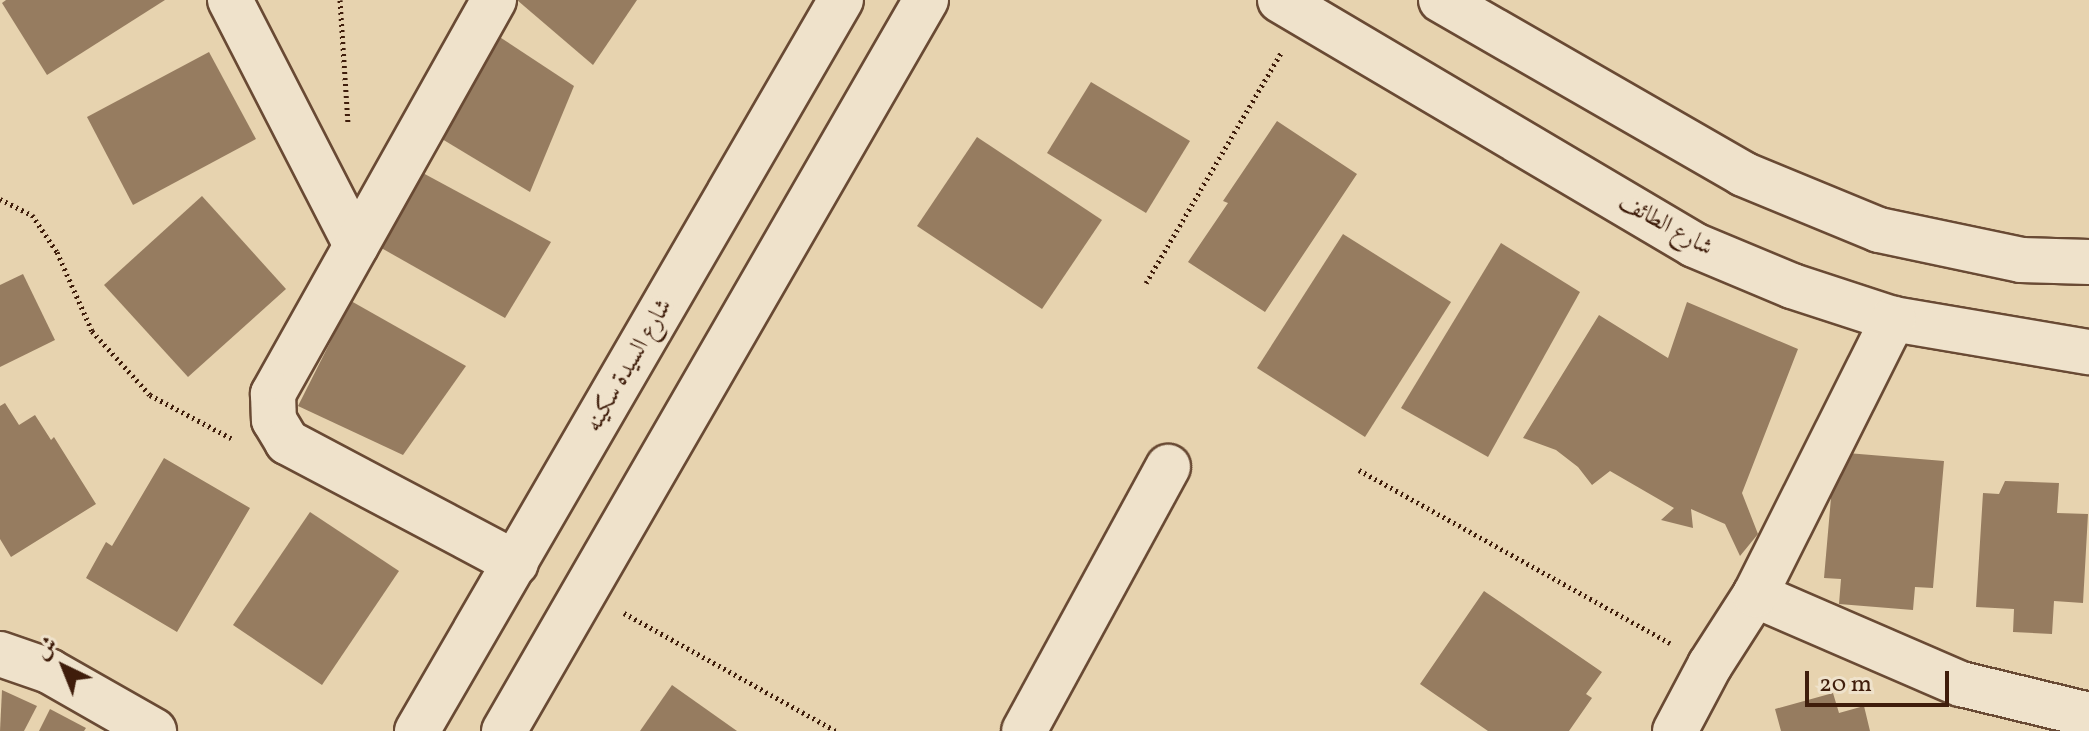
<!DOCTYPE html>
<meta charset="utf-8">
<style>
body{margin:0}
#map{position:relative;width:2089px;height:731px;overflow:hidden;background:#e7d3af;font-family:Vollkorn,Amiri,serif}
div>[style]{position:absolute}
.building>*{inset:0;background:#967c60}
.path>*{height:5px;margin-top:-2.5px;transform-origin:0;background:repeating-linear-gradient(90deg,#3f1d0b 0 2px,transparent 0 6px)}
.roads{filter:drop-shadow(2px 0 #694a34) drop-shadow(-2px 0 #694a34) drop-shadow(0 2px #694a34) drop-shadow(0 -2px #694a34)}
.minor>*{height:44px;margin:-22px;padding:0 22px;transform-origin:22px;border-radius:22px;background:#efe2cb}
span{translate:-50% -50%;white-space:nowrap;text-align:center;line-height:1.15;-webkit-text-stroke:8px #efe2cb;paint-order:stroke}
.street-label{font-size:24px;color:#3f1d0b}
.north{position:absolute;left:24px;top:627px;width:80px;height:80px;-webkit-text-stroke:6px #efe2cb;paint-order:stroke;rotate:317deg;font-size:22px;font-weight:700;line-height:32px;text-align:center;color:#3f1d0b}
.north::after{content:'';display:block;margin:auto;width:28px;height:36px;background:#3f1d0b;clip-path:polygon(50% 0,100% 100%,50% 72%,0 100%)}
.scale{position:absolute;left:1805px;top:671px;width:144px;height:36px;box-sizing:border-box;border:4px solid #3f1d0b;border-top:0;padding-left:10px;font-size:24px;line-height:28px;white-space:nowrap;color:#3f1d0b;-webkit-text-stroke:6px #efe2cb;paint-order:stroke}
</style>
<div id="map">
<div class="building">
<div style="clip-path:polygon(6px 0,165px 0,47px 75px,2px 3px)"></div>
<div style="clip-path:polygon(517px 0,637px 0,593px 65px)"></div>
<div style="clip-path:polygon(495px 34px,574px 86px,530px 192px,437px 136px)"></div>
<div style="clip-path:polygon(209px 52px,256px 139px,133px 205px,87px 117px)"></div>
<div style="clip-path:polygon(1091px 82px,1190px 141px,1146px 213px,1047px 153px)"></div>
<div style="clip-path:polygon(1277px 121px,1357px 174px,1265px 312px,1188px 262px,1228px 203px,1223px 201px)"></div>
<div style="clip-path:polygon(977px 137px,1102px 220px,1042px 309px,917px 226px)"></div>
<div style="clip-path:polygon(421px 172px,551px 242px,505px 318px,376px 245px)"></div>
<div style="clip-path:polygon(202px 196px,286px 289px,188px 377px,104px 285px)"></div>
<div style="clip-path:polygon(1343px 234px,1451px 302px,1365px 437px,1257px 368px)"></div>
<div style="clip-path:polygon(1501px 243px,1580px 292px,1488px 457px,1401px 408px)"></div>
<div style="clip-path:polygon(23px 274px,55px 340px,0 367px,0 285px)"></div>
<div style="clip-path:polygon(351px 301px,466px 366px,403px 455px,298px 406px)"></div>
<div style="clip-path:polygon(1687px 302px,1798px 349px,1742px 493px,1758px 534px,1740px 556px,1725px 524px,1691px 509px,1693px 528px,1661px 520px,1674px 508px,1610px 471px,1592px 485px,1578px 467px,1556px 450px,1523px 438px,1599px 315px,1668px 358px)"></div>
<div style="clip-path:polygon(5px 403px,19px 425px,35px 415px,51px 440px,54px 437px,96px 504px,11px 557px,0 539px,0 406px)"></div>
<div style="clip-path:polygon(1835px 452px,1944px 461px,1933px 588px,1915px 587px,1913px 610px,1839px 604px,1841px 579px,1824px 578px)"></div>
<div style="clip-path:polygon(164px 458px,250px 508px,177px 632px,86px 578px,106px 542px,112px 546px)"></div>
<div style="clip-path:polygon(2005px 481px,2059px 483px,2057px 513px,2088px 514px,2083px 603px,2054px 601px,2052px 634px,2013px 632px,2014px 609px,1976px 607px,1983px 493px,1999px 494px)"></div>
<div style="clip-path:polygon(310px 512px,399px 571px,322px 685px,233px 625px)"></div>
<div style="clip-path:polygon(1484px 591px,1602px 672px,1586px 694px,1592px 698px,1569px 731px,1488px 731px,1420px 684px)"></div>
<div style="clip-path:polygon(672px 685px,737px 731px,640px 731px)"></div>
<div style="clip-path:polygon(2px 690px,37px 706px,24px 731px,0 731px)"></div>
<div style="clip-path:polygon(1833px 693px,1839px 713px,1864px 706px,1870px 731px,1781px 731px,1775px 709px)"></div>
<div style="clip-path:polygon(50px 709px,86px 728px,84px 731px,39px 731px)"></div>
</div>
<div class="path">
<div style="left:340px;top:0;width:123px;rotate:86.3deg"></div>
<div style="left:0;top:199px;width:36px;rotate:27deg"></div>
<div style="left:32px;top:215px;width:45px;rotate:56deg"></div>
<div style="left:57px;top:252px;width:86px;rotate:66.1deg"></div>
<div style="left:92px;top:331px;width:86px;rotate:47.8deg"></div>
<div style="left:150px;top:395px;width:92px;rotate:28deg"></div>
<div style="left:1146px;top:283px;width:267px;rotate:-59.6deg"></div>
<div style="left:1359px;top:470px;width:356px;rotate:29.1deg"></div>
<div style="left:624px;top:613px;width:243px;rotate:29.1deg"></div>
</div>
<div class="roads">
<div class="minor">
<div style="left:230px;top:0;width:276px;rotate:62.8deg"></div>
<div style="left:494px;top:0;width:452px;rotate:119.3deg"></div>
<div style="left:273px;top:394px;width:26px;rotate:88deg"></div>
<div style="left:274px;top:420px;width:26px;rotate:59deg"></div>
<div style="left:287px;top:442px;width:259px;rotate:27.9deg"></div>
<div style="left:1280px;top:0;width:481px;rotate:30.6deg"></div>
<div style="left:1694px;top:245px;width:106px;rotate:22.7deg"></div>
<div style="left:1792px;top:286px;width:106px;rotate:18.1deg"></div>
<div style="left:1893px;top:319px;width:199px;rotate:9.6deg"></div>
<div style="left:1441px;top:0;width:349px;rotate:29.9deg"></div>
<div style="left:1743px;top:174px;width:147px;rotate:22.4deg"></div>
<div style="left:1879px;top:230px;width:145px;rotate:11.9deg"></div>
<div style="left:2021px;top:260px;width:68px;rotate:1.7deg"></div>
<div style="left:1755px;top:595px;width:224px;rotate:23.4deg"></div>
<div style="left:1961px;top:684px;width:132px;rotate:13.6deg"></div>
<div style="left:0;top:654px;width:52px;rotate:19.1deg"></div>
<div style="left:49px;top:671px;width:121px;rotate:29.7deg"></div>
<div style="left:417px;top:731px;width:845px;rotate:-59.89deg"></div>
<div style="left:504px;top:731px;width:844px;rotate:-60deg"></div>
<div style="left:1024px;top:731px;width:301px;rotate:-61.4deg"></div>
<div style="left:1675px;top:731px;width:75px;rotate:-62.1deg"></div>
<div style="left:1710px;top:665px;width:83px;rotate:-57.3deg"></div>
<div style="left:1755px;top:595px;width:309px;rotate:-63.4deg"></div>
</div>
</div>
<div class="street-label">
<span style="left:1665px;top:226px;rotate:29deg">شارع الطائف</span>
<span style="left:630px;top:366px;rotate:-60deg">شارع السيدة سكينه</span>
</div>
<div class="north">ش</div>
<div class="scale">20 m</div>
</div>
